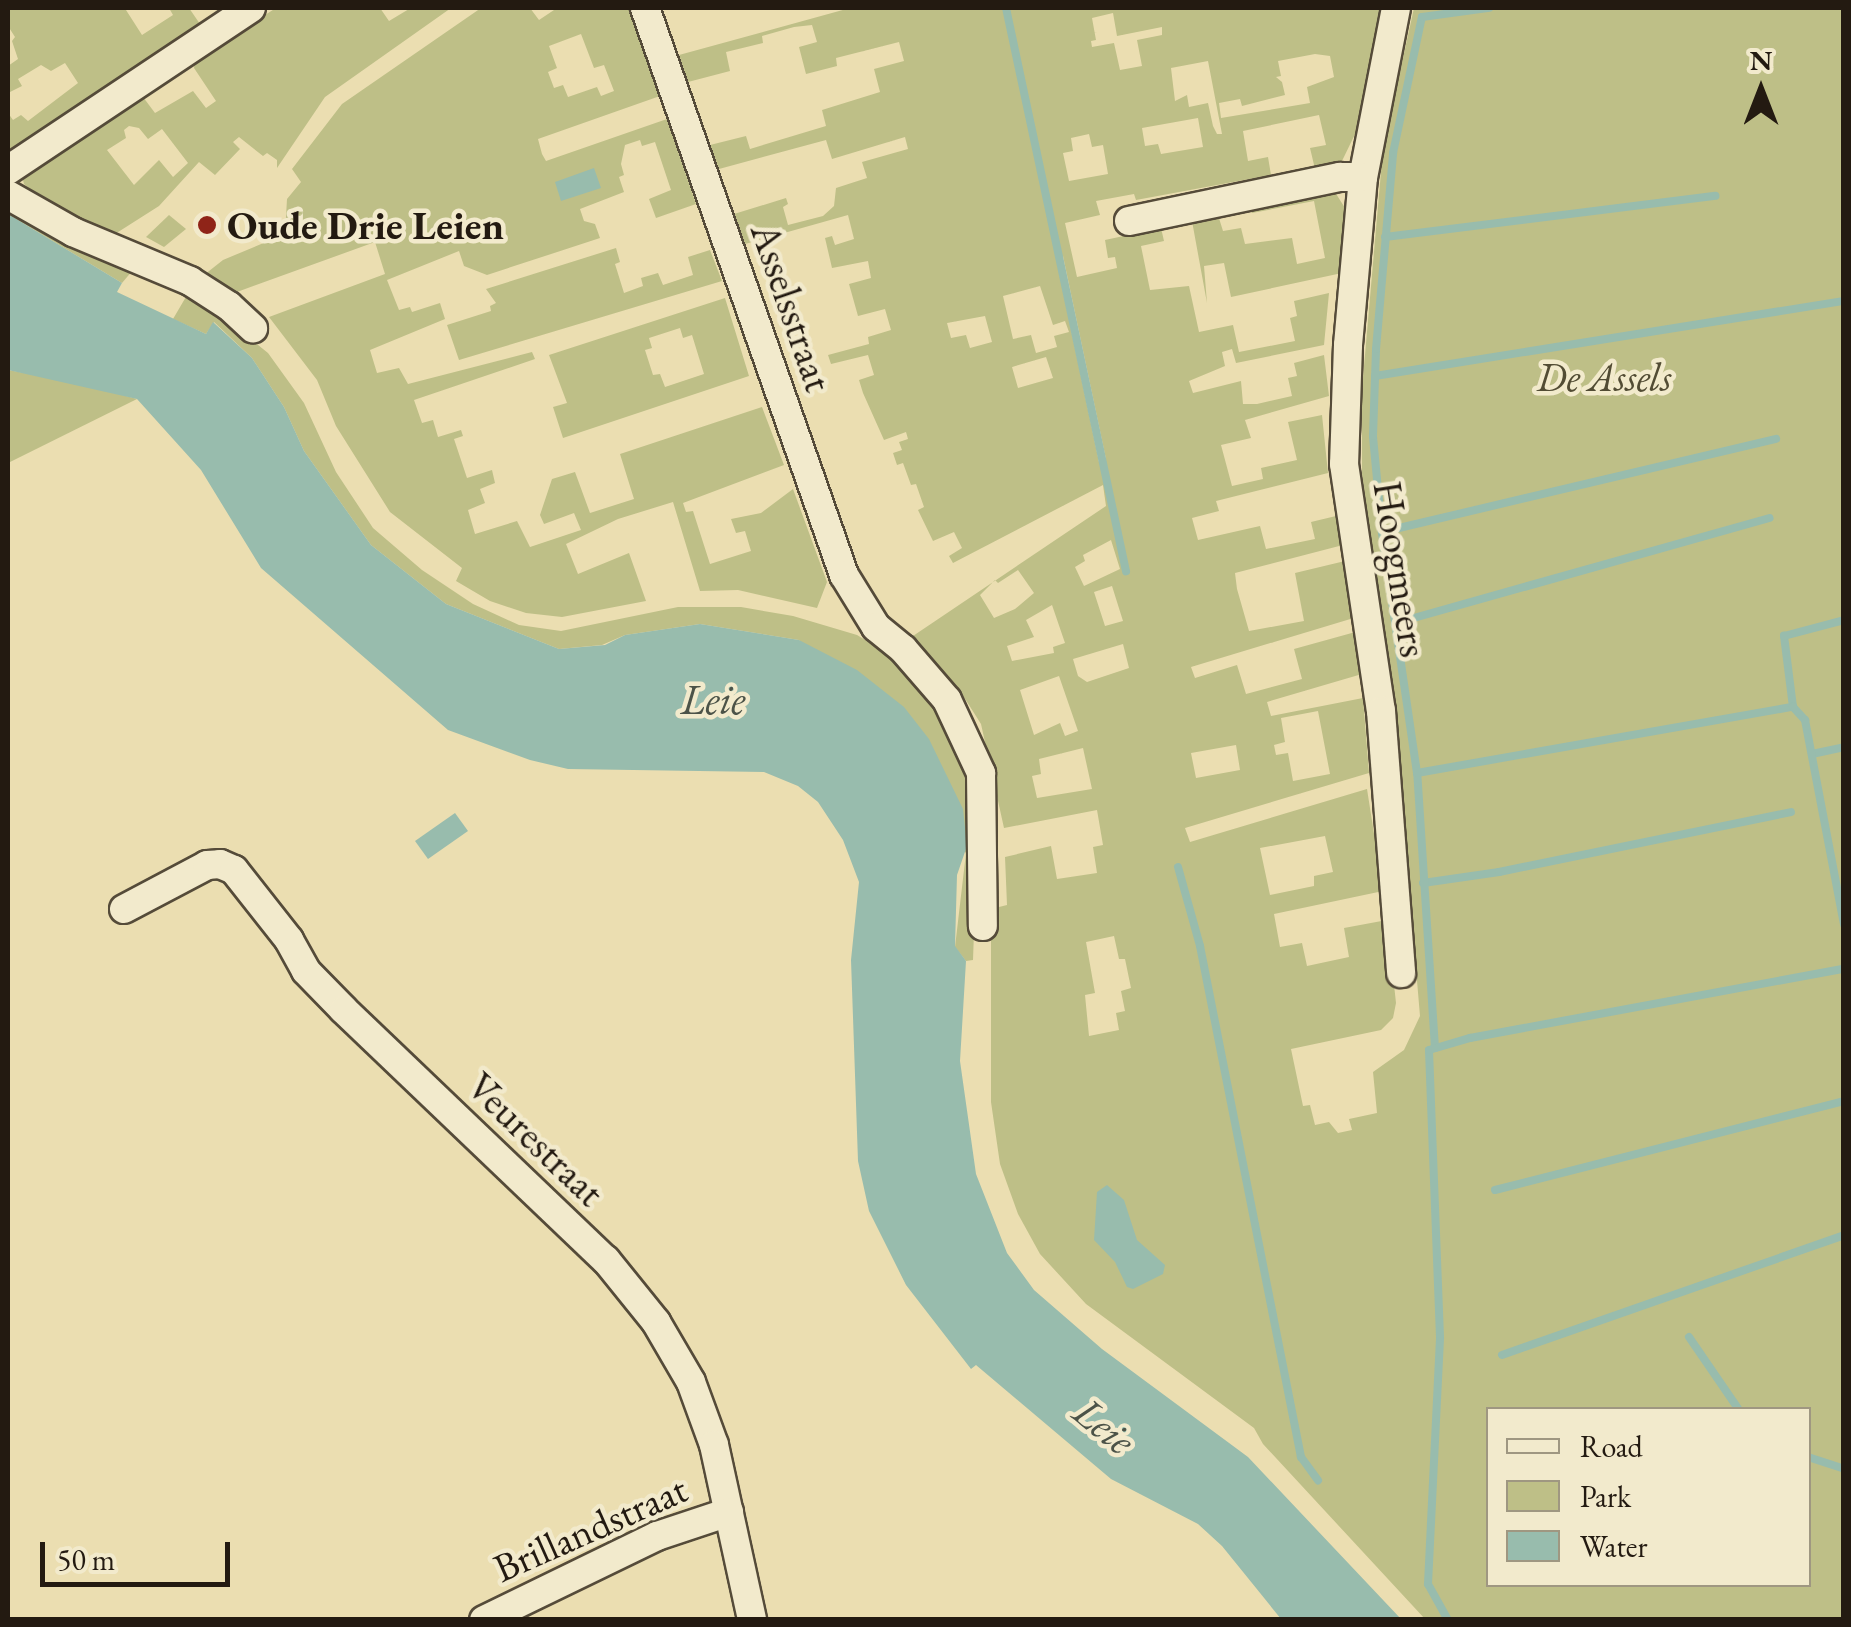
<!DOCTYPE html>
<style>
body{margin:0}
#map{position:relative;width:1851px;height:1627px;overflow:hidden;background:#ebdeb1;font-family:"EB Garamond",serif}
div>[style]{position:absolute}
.green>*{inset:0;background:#bebf87}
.water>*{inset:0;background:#98bcad}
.stream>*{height:8px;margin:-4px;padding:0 4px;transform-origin:4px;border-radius:4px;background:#98bcad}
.roads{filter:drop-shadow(2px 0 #554b39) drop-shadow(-2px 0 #554b39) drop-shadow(0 2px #554b39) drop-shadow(0 -2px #554b39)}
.street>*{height:28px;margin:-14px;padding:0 14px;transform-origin:14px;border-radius:14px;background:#f2eacc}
.dots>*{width:28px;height:28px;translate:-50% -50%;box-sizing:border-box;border:5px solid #f2eacc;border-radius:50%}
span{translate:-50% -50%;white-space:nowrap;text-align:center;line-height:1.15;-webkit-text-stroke:9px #f2eacc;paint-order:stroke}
.poi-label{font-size:40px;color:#231a11;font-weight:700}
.left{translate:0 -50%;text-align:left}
.street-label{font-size:40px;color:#231a11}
.park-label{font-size:40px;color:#524c34;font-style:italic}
.water-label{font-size:42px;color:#4c5348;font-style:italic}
.frame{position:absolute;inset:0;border:10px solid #231a11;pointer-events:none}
.legend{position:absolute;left:1486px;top:1407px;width:325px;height:180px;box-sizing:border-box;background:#f2eacc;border:2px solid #9f9781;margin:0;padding:12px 18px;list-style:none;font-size:30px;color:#231a11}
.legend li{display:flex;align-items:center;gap:20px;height:50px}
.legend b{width:50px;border:2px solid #9f9781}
.north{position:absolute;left:1711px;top:40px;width:100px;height:100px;-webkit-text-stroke:8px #f2eacc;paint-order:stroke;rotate:0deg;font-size:28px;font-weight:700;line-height:40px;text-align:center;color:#231a11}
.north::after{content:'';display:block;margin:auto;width:35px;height:45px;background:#231a11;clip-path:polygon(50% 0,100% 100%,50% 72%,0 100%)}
.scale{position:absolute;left:40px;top:1542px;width:190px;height:45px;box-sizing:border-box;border:5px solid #231a11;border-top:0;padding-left:12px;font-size:30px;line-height:35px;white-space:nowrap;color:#231a11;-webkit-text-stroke:8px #f2eacc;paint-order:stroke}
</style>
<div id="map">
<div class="green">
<div style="clip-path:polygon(8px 8px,129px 8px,126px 10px,142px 35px,173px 15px,169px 8px,189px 8px,200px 24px,8px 152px,8px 113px,13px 120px,21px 115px,28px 121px,78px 83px,65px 63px,51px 71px,41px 65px,18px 79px,22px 86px,8px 93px,8px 66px,18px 59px,12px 41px,15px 37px,8px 26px)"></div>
<div style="clip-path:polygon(evenodd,276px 8px,380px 8px,389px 21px,409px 9px,451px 8px,325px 97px,277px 168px,277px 160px,267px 153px,263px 156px,239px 137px,233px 142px,240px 149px,215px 175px,199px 162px,159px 206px,115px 234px,48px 204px,24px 184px,22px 176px,143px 97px,155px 113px,193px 91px,206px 108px,216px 101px,194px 68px,195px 60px,276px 8px,129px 126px,139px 128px,148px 139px,162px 129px,188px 163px,173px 177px,159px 160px,134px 185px,107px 150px,126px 138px,124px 130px,129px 126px)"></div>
<div style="clip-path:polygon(evenodd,481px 8px,530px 8px,539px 20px,557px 8px,628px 8px,660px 96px,538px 139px,542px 154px,546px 161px,667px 119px,696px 204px,656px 218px,649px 199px,671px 190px,655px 142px,642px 146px,640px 140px,625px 145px,621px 164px,624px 175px,619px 177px,624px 192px,580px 209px,584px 221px,595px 224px,600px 238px,487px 275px,464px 266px,459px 251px,387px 280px,399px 310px,410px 307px,412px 312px,440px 303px,445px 319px,370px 350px,377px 373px,399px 368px,408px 384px,532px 352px,535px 359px,414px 400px,422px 423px,433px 420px,438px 437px,461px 430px,463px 436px,454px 439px,467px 478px,492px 470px,495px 483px,480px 489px,485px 503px,468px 510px,475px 534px,517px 521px,530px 547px,581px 530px,574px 513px,544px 524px,540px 515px,552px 479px,575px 472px,590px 513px,634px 499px,620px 454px,762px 407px,784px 465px,683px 503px,686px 512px,693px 511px,710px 564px,751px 551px,745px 531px,736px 533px,731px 519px,761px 513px,793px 489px,827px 582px,817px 608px,738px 590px,700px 591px,673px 502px,618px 519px,566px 544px,578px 574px,629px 553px,646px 601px,562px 617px,526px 613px,490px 601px,456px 581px,462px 568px,390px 512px,336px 426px,317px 380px,269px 317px,385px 274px,375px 242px,237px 292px,204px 275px,223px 260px,285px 234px,287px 199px,301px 182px,292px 169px,342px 104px,481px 8px,581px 34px,594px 68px,604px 65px,614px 91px,601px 96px,597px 87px,568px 97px,563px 85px,554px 88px,548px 72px,557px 68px,549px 46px,581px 34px)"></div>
<div style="clip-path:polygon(evenodd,850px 8px,1384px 8px,1357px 130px,1342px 161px,1315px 169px,1310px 148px,1326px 145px,1319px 115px,1243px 131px,1248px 161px,1268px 157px,1271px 175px,1136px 200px,1134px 194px,1096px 201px,1100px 215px,1065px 223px,1077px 277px,1117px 268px,1115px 257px,1108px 258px,1105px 240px,1161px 228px,1164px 241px,1141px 246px,1150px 290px,1189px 286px,1199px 332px,1233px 325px,1239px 352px,1295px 341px,1290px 318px,1297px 316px,1294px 301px,1329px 293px,1324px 345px,1236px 363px,1232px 349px,1222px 352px,1225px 366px,1189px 381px,1193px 393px,1241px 381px,1243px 404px,1257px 404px,1292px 396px,1288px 378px,1297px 376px,1294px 363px,1324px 355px,1329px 396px,1245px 420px,1251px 438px,1221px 445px,1232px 486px,1263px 479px,1261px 468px,1297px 460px,1288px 422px,1322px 415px,1328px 473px,1216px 501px,1219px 511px,1192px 518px,1198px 540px,1260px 526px,1266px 549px,1315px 539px,1311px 522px,1336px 516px,1343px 545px,1235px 573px,1237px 589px,1249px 631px,1304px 621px,1295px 573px,1345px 561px,1357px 617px,1191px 667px,1195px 678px,1237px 665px,1246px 694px,1302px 679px,1294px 649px,1359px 631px,1362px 674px,1267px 702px,1271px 716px,1363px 698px,1369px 773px,1185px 828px,1190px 842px,1367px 789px,1383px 891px,1274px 914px,1280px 947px,1302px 943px,1307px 966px,1349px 957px,1344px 928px,1387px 920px,1396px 1003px,1393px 1018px,1381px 1030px,1291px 1049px,1303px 1106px,1310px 1105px,1315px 1125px,1329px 1122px,1338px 1133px,1352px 1130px,1349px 1119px,1377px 1113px,1373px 1072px,1404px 1050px,1420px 1016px,1397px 744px,1362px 474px,1362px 389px,1383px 149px,1414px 8px,1843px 8px,1843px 1619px,1425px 1619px,1263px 1444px,1254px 1428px,1086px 1304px,1040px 1254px,1018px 1214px,1000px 1164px,991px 1102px,991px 909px,1007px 905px,1005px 857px,1051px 846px,1057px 879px,1097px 873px,1093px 847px,1103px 845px,1097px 810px,1004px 828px,981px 724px,962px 694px,910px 638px,1106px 506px,1103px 485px,953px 563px,949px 556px,962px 548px,954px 532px,933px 541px,918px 510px,924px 507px,916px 484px,911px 485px,903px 463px,897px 465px,893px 453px,902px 450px,899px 442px,908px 439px,906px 432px,884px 440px,863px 393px,859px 380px,874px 375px,868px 355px,831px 364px,828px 355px,869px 344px,868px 337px,891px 330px,885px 309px,858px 316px,849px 284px,871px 278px,868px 261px,832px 268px,825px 238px,832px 236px,835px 245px,854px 239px,848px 215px,745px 244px,734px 214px,786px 198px,788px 204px,783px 207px,788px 225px,823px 216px,834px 206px,836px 188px,867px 178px,862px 162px,908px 149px,905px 137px,832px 159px,826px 140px,719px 169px,710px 145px,746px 136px,750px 149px,826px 126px,822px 110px,880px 92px,874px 69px,904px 61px,899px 42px,836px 58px,837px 66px,806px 74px,799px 47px,817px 42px,812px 25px,794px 27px,762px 36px,763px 43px,726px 52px,730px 71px,688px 82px,679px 55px,850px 8px,1113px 13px,1117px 36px,1162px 27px,1162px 35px,1137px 40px,1142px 66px,1120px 70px,1114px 43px,1092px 47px,1091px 41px,1096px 40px,1092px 18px,1113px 13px,850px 8px,1315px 54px,1330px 56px,1334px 77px,1307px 87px,1310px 103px,1221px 118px,1219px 103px,1240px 99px,1242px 106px,1285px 95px,1282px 82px,1276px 77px,1281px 76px,1278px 61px,1315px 54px,850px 8px,1208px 61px,1222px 134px,1217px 134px,1213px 126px,1208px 103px,1189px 107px,1187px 95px,1175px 101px,1171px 68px,1208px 61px,850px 8px,1198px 118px,1203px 147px,1161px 154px,1158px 144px,1145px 146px,1142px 128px,1198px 118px,850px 8px,1089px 134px,1092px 147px,1103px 145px,1108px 174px,1069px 181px,1063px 153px,1073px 151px,1071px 138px,1089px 134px,850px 8px,1063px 256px,1106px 459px,1099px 462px,1056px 258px,1063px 256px,850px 8px,1040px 286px,1053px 325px,1065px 321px,1069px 332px,1054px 336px,1057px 347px,1036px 353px,1031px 335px,1013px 339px,1003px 296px,1040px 286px,850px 8px,985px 316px,992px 342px,970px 348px,966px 335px,951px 338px,947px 323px,985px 316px,850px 8px,1046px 357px,1053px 378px,1018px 388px,1012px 367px,1046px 357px,850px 8px,1111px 540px,1120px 569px,1084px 586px,1075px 567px,1085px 561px,1083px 555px,1111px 540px,850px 8px,1018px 570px,1034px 593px,1015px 609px,994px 618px,980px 595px,995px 580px,998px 583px,1018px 570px,850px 8px,1112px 586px,1123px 621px,1105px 626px,1094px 592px,1112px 586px,850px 8px,1052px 605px,1065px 643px,1053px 647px,1054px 653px,1012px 661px,1007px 646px,1034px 637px,1026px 620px,1052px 605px,850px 8px,1123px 644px,1129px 668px,1087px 682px,1078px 676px,1073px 659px,1123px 644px,850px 8px,1059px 676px,1078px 731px,1065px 736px,1060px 723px,1034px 735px,1020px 690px,1059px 676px,850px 8px,1318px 711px,1330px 774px,1293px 781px,1288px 753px,1276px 755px,1274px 745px,1285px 742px,1281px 718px,1318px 711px,850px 8px,1236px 745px,1240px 770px,1196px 778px,1191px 753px,1236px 745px,850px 8px,1083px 748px,1092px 789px,1037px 798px,1032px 776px,1041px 774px,1039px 759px,1083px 748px,850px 8px,1325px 836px,1333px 872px,1314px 876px,1314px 886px,1270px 895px,1260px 848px,1325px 836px,850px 8px,1114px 936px,1119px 959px,1125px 959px,1131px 988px,1121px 991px,1125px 1011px,1116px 1013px,1119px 1030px,1089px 1036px,1085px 995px,1095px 993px,1086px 942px,1114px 936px,850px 8px,1488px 1410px,1808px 1410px,1808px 1584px,1488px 1584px,1488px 1410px)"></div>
<div style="clip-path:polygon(1333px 189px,1345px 208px,1342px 273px,1231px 297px,1224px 263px,1204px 266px,1207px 303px,1192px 221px,1218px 215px,1223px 231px,1241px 228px,1245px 244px,1292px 238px,1297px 264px,1325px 258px,1314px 201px,1252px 213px,1250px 206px)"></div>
<div style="clip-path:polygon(8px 205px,133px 270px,122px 283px,8px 214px)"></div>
<div style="clip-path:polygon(169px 215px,186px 229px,164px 247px,146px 237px)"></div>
<div style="clip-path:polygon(616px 248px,620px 262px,615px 264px,624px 293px,643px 286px,641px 278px,658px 273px,663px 285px,693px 275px,688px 257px,710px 250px,722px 281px,459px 360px,447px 325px,491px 311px,490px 306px,496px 303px,486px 289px)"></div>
<div style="clip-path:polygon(190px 290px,268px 353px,304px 403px,336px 472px,373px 528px,422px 570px,473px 604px,519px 625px,561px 631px,678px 607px,741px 607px,793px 616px,857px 635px,893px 657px,925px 687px,972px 776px,977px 847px,973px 960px,966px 961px,955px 947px,966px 853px,799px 640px,700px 624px,625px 635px,602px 645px,559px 649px,446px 604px,371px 545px,304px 451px,284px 407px,252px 358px,214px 322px,206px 334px,173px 319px)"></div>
<div style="clip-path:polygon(evenodd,725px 298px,749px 376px,563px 438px,553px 407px,567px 403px,549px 355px,725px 298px,680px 328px,683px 338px,692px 335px,704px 374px,665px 387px,660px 374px,653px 375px,645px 350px,652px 348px,649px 338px,680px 328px)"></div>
<div style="clip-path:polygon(8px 370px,79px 383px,137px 399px,8px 463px)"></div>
</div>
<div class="water">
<div style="clip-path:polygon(594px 168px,601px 188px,561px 201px,555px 182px)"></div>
<div style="clip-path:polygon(8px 214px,122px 283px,117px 292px,206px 334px,213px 322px,252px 358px,284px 407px,304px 451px,371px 545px,446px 604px,559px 649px,605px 645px,625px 635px,700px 624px,799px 640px,857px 670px,904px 707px,929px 739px,963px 809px,967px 846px,957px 875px,955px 946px,966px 961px,960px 1061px,976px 1174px,1007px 1253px,1034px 1290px,1102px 1349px,1248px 1457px,1401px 1619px,1281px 1619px,1222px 1546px,1198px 1524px,1111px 1479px,976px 1365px,971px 1369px,906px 1285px,869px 1211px,858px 1161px,851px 960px,859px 882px,843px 840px,818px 802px,798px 786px,764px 772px,568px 769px,530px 760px,448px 730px,261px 568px,201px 470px,137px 399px,8px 370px)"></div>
<div style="clip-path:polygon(455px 813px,468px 831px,428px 859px,415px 841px)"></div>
<div style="clip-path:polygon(1107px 1185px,1124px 1200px,1137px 1240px,1165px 1265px,1163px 1274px,1133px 1289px,1127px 1287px,1115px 1262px,1094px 1240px,1097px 1192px)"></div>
</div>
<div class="stream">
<div style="left:1006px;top:8px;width:576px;rotate:77.97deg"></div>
<div style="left:1385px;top:237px;width:333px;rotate:-7.1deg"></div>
<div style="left:1375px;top:376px;width:475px;rotate:-9.1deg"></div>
<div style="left:1382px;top:532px;width:405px;rotate:-13.3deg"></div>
<div style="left:1396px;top:623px;width:388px;rotate:-15.7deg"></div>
<div style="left:1793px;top:707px;width:72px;rotate:-97.2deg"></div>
<div style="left:1784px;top:636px;width:62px;rotate:-14.9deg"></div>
<div style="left:1812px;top:754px;width:33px;rotate:-12deg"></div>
<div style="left:1417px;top:773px;width:382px;rotate:-10deg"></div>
<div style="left:1793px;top:707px;width:18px;rotate:47deg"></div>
<div style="left:1805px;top:720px;width:208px;rotate:79.2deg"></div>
<div style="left:1178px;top:867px;width:82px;rotate:74.4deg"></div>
<div style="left:1200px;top:946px;width:521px;rotate:78.82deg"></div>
<div style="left:1301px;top:1457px;width:29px;rotate:54deg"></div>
<div style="left:1423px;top:883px;width:77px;rotate:-8.2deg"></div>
<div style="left:1499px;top:872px;width:298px;rotate:-11.6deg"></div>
<div style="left:1435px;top:1048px;width:276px;rotate:-93.7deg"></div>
<div style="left:1417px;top:773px;width:244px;rotate:-98.3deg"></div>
<div style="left:1382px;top:532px;width:96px;rotate:-95.4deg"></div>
<div style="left:1373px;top:436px;width:87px;rotate:-88deg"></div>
<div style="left:1376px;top:349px;width:197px;rotate:-85deg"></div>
<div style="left:1393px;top:153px;width:139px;rotate:-78deg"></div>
<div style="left:1422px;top:17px;width:68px;rotate:-7.7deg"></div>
<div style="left:1495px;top:1190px;width:360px;rotate:-14.3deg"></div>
<div style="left:1689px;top:1337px;width:88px;rotate:55.6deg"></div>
<div style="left:1502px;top:1355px;width:362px;rotate:-19.3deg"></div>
<div style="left:1808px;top:1457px;width:38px;rotate:18deg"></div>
<div style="left:1448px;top:1620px;width:41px;rotate:-119.1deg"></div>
<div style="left:1428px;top:1584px;width:247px;rotate:-87.2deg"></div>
<div style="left:1440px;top:1337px;width:287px;rotate:-92.2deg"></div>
<div style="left:1429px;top:1050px;width:43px;rotate:-16.3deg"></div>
<div style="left:1470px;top:1038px;width:380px;rotate:-10.5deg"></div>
</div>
<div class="roads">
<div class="street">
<div style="left:645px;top:8px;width:601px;rotate:70.66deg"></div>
<div style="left:844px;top:575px;width:61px;rotate:58.4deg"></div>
<div style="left:876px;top:627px;width:35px;rotate:39deg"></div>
<div style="left:903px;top:649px;width:67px;rotate:49.2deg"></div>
<div style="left:947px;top:700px;width:81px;rotate:65deg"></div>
<div style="left:981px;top:773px;width:153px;rotate:89.3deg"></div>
<div style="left:1396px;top:8px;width:172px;rotate:101deg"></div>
<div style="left:1363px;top:177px;width:169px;rotate:95.1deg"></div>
<div style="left:1348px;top:345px;width:119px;rotate:91.9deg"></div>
<div style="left:1344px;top:464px;width:250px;rotate:81.5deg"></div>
<div style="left:1381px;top:711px;width:263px;rotate:85.6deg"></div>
<div style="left:8px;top:170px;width:292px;rotate:-33.7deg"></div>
<div style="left:8px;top:195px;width:75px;rotate:29.6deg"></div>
<div style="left:73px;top:232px;width:127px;rotate:22.7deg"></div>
<div style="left:190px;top:281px;width:46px;rotate:32.7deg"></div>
<div style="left:229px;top:306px;width:33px;rotate:43deg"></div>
<div style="left:1129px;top:221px;width:216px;rotate:-11.8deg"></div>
<div style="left:1340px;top:177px;width:23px"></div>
<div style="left:124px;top:909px;width:94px;rotate:-27.9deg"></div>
<div style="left:207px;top:865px;width:13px;rotate:-4deg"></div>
<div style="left:220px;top:864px;width:15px;rotate:23deg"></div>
<div style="left:234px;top:870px;width:89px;rotate:51.8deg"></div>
<div style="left:289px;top:940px;width:35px;rotate:61deg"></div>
<div style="left:306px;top:971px;width:54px;rotate:45.7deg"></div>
<div style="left:344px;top:1010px;width:362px;rotate:43.7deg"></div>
<div style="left:606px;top:1260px;width:80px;rotate:51.1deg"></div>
<div style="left:656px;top:1322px;width:69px;rotate:59.7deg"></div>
<div style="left:691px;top:1382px;width:67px;rotate:69.9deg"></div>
<div style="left:714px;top:1445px;width:179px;rotate:77.7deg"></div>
<div style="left:484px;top:1620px;width:192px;rotate:-25.9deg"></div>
<div style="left:657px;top:1536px;width:76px;rotate:-18.4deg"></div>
</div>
</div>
<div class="dots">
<div style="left:207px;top:225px;background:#8f2418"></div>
</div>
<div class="poi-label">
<span class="left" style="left:227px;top:225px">Oude Drie Leien</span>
</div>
<div class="street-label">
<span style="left:792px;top:307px;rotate:71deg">Asselsstraat</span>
<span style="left:1401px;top:569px;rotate:81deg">Hoogmeers</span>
<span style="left:536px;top:1139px;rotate:44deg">Veurestraat</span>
<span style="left:590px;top:1528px;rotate:-24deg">Brillandstraat</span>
</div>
<div class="park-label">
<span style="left:1604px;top:377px">De Assels</span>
</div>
<div class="water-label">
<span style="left:713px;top:700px">Leie</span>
<span style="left:1104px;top:1426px;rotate:39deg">Leie</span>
</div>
<div class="frame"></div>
<ul class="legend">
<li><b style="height:12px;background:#f2eacc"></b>Road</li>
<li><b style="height:28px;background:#bebf87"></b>Park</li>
<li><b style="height:28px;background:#98bcad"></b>Water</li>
</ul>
<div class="north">N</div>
<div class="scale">50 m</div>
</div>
